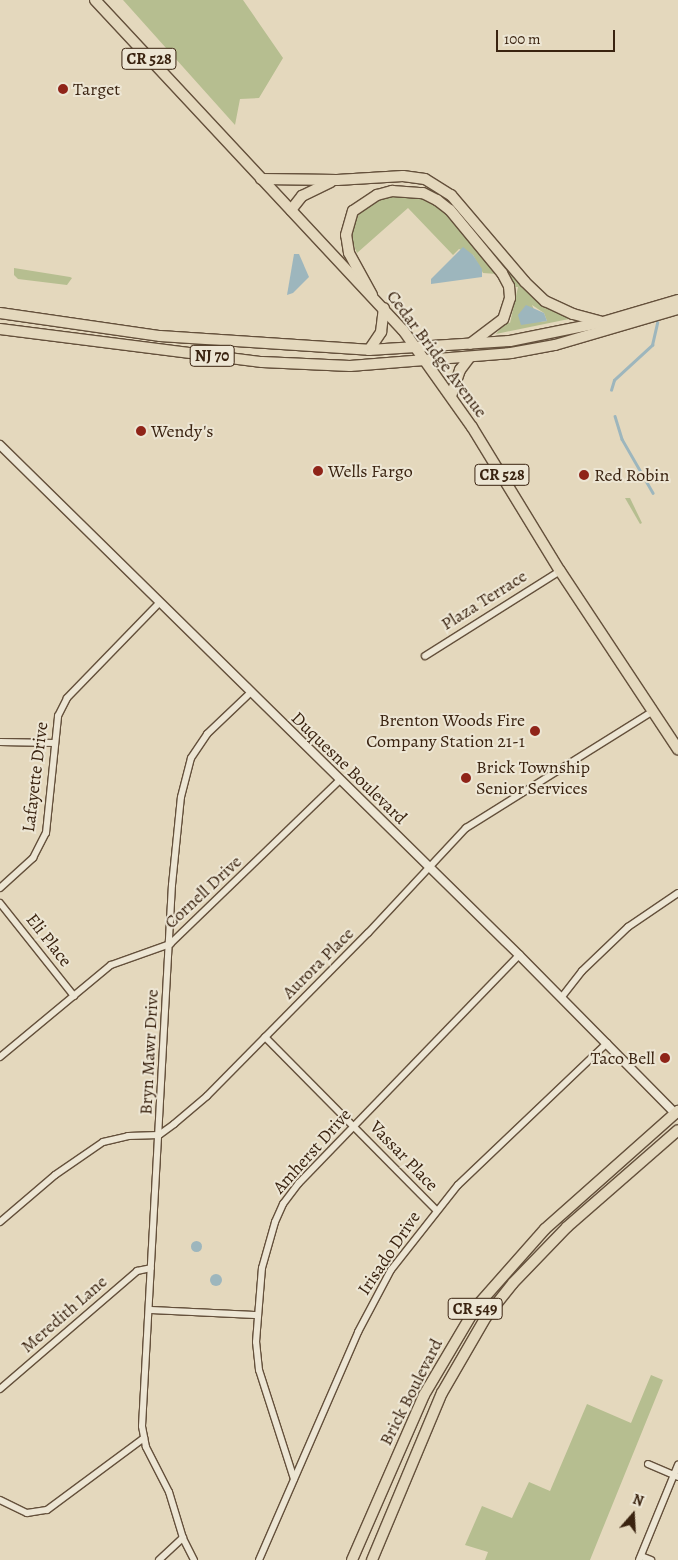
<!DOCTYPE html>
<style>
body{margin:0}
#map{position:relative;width:678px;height:1560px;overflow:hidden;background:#e4d8bd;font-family:Alegreya,serif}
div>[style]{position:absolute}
.green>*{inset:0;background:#b6be90}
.water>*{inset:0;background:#9db6bd}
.round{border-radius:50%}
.stream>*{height:2.5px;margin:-1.25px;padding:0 1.25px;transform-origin:1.25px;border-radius:1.25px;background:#9db6bd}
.roads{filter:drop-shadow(1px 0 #64503b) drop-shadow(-1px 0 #64503b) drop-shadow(0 1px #64503b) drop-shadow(0 -1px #64503b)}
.minor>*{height:6px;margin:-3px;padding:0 3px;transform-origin:3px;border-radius:3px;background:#ede6d4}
.tertiary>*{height:8px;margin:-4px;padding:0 4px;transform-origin:4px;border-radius:4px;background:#ede6d4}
.primary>*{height:10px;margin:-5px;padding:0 5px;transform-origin:5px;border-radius:5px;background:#e4d8bd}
.trunk>*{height:10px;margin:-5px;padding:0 5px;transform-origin:5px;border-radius:5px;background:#e4d8bd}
.dots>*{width:14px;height:14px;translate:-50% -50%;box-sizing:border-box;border:2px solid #ede6d4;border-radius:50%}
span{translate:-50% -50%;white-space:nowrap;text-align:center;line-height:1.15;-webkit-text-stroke:4px #ede6d4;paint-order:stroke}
.shield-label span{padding:1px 4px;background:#ede6d4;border:1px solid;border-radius:4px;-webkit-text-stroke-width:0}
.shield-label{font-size:16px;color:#3a2310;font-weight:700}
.poi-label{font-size:18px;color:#3a2310}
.left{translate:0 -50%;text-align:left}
.right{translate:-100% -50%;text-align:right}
.street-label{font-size:18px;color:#3a2310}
.north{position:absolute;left:608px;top:1490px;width:50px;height:50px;-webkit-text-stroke:4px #ede6d4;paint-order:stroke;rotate:19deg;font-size:14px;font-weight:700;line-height:20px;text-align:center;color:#3a2310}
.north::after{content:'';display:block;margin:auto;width:18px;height:22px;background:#3a2310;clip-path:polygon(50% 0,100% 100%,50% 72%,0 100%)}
.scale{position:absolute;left:496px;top:30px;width:119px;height:22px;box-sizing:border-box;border:2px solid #3a2310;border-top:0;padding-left:6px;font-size:15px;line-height:18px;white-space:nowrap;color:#3a2310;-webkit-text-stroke:4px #ede6d4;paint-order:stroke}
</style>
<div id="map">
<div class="green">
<div style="clip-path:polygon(123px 0,243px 0,283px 58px,259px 98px,240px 99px,235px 125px)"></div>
<div style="clip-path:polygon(394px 196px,420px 198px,439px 207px,497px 274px,483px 273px,473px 255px,459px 249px,453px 255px,408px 208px,357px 253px,350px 237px,357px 214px,376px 201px)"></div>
<div style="clip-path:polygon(evenodd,470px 222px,531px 296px,569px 319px,496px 334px,506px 322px,510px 323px,518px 287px,513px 287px,467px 225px,470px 222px,532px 305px,544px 313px,547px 321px,539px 322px,532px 305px)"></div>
<div style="clip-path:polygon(14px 268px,70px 277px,72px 278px,67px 285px,18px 279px,14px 275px)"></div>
<div style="clip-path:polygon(625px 498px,630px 498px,642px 523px,640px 524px)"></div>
<div style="clip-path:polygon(651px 1375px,663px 1380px,590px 1560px,485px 1560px,488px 1552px,465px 1545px,482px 1506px,512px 1518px,529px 1482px,550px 1491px,587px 1404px,631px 1423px)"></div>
</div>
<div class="water">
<div style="clip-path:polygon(463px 247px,473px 255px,482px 269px,482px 277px,431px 284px,431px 279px)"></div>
<div style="clip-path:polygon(294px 254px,299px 254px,309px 277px,293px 293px,287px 295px)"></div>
<div style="clip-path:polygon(526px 305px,544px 313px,547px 321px,521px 325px,518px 315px)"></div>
<div class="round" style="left:190.5px;top:1240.5px;width:11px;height:11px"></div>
<div class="round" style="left:210px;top:1274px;width:12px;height:12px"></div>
</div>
<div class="stream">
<div style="left:611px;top:390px;width:10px;rotate:-73deg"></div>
<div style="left:614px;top:380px;width:52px;rotate:-42.6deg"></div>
<div style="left:652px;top:345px;width:23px;rotate:-77deg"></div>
<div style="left:615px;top:416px;width:24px;rotate:73deg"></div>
<div style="left:622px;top:439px;width:62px;rotate:60.1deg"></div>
</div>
<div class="roads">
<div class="minor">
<div style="left:425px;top:656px;width:160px;rotate:-32.2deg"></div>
<div style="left:0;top:742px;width:55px;rotate:1deg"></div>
<div style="left:0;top:888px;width:45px;rotate:-42.3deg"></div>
<div style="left:33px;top:858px;width:28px;rotate:-63deg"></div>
<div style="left:46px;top:833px;width:118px;rotate:-84.1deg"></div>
<div style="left:58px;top:716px;width:20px;rotate:-63deg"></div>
<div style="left:67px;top:698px;width:132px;rotate:-45.9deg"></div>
<div style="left:0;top:903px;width:119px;rotate:51.5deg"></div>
<div style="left:561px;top:998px;width:34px;rotate:-52deg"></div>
<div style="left:582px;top:971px;width:64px;rotate:-43.7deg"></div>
<div style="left:628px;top:927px;width:60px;rotate:-34.2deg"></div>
<div style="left:265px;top:1037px;width:243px;rotate:45.3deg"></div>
<div style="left:0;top:1057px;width:144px;rotate:-39.7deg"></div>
<div style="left:111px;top:965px;width:63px;rotate:-19.6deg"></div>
<div style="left:170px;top:944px;width:236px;rotate:-44deg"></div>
<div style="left:0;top:1222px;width:72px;rotate:-40.5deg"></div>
<div style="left:55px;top:1175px;width:58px;rotate:-34.5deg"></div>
<div style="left:103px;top:1142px;width:26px;rotate:-13deg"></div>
<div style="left:128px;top:1136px;width:31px;rotate:-2deg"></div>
<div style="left:159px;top:1135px;width:19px;rotate:-36deg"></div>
<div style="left:174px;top:1124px;width:43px;rotate:-40.3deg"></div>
<div style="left:207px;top:1096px;width:229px;rotate:-45.4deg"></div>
<div style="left:368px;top:933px;width:144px;rotate:-47deg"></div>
<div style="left:466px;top:828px;width:221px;rotate:-32deg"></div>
<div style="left:149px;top:1310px;width:108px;rotate:2.7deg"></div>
<div style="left:0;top:1389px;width:181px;rotate:-40.7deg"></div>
<div style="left:137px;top:1271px;width:14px;rotate:-12deg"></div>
<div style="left:648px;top:1464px;width:33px;rotate:23deg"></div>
<div style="left:294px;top:1479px;width:114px;rotate:-107.8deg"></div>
<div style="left:259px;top:1370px;width:28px;rotate:-96deg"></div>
<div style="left:256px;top:1342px;width:74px;rotate:-85.4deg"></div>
<div style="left:262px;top:1268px;width:48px;rotate:-74.2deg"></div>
<div style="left:275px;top:1222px;width:20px;rotate:-66deg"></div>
<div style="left:283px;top:1204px;width:26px;rotate:-53deg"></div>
<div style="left:299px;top:1183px;width:317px;rotate:-46deg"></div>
<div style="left:0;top:1500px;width:30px;rotate:26deg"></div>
<div style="left:27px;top:1513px;width:20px;rotate:-9deg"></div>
<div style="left:47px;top:1510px;width:121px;rotate:-36.6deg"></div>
<div style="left:641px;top:1556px;width:11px;rotate:22deg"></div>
<div style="left:159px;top:1560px;width:33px;rotate:-43deg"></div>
<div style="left:194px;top:1560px;width:25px;rotate:-117deg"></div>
<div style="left:183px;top:1538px;width:48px;rotate:-106.9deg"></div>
<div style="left:169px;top:1492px;width:51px;rotate:-117.1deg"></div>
<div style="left:146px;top:1447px;width:21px;rotate:-101deg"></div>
<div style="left:142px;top:1426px;width:542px;rotate:-86.83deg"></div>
<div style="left:172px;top:885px;width:88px;rotate:-84.2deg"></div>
<div style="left:181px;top:797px;width:40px;rotate:-75.6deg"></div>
<div style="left:191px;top:758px;width:29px;rotate:-56deg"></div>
<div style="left:207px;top:734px;width:59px;rotate:-43.6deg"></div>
<div style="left:259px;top:1560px;width:249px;rotate:-66.5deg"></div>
<div style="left:358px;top:1332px;width:70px;rotate:-62deg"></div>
<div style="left:391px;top:1270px;width:108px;rotate:-51.8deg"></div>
<div style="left:458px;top:1185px;width:206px;rotate:-43.6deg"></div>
<div style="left:639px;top:1560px;width:103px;rotate:-67.7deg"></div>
</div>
<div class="tertiary">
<div style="left:0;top:445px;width:728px;rotate:44.5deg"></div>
<div style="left:519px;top:955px;width:223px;rotate:45.4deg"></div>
</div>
<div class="primary">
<div style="left:95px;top:0;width:451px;rotate:47deg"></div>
<div style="left:403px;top:330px;width:119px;rotate:54.6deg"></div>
<div style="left:472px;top:427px;width:169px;rotate:58.6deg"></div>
<div style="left:560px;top:571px;width:214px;rotate:56.5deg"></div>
<div style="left:352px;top:1560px;width:180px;rotate:-66.4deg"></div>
<div style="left:424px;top:1395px;width:102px;rotate:-59.4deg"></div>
<div style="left:476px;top:1307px;width:104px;rotate:-48.5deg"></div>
<div style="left:545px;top:1229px;width:178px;rotate:-41.6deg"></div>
<div style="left:372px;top:1560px;width:181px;rotate:-67.3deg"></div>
<div style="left:442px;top:1393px;width:88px;rotate:-59.9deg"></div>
<div style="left:486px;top:1317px;width:43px;rotate:-51.5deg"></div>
<div style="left:513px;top:1283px;width:78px;rotate:-46deg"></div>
<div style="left:567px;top:1227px;width:147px;rotate:-41.1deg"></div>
</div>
<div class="trunk">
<div style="left:261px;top:179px;width:76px;rotate:0.8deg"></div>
<div style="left:337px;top:180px;width:66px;rotate:-3.5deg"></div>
<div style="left:403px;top:176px;width:22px;rotate:8deg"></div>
<div style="left:425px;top:179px;width:31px;rotate:32deg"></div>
<div style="left:451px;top:195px;width:114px;rotate:49.6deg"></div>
<div style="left:525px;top:282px;width:28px;rotate:44deg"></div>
<div style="left:545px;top:301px;width:31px;rotate:25deg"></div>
<div style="left:573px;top:314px;width:28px;rotate:15deg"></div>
<div style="left:291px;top:210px;width:18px;rotate:-52deg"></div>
<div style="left:302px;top:196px;width:32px;rotate:-26deg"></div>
<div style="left:372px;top:295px;width:48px;rotate:-118.7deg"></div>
<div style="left:349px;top:253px;width:18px;rotate:-99deg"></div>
<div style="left:346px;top:235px;width:25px;rotate:-74deg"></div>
<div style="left:353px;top:211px;width:29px;rotate:-34deg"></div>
<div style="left:377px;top:195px;width:16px;rotate:-15deg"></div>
<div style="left:392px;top:191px;width:31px;rotate:4deg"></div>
<div style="left:423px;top:193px;width:16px;rotate:27deg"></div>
<div style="left:437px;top:200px;width:16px;rotate:38deg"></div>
<div style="left:450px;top:210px;width:82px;rotate:50.5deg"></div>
<div style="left:502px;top:273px;width:15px;rotate:62deg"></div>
<div style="left:509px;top:286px;width:12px;rotate:85deg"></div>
<div style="left:510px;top:298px;width:22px;rotate:108deg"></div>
<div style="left:503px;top:319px;width:41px;rotate:142.9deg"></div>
<div style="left:0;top:313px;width:162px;rotate:8.2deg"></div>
<div style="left:160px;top:336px;width:209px;rotate:3.8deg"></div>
<div style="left:369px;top:350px;width:141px;rotate:-3.7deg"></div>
<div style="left:510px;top:341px;width:95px;rotate:-11.5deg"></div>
<div style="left:603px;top:322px;width:78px;rotate:-16.3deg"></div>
<div style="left:0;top:329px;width:264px;rotate:7.2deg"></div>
<div style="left:262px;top:362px;width:88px;rotate:2.6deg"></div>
<div style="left:350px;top:366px;width:162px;rotate:-4.6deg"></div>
<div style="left:511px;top:353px;width:45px;rotate:-10.3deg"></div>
<div style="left:555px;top:345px;width:128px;rotate:-16.3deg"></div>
<div style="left:369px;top:350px;width:22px;rotate:-56deg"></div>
<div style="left:381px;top:332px;width:24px;rotate:-83deg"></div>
<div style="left:451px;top:396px;width:28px;rotate:-71deg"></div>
<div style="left:460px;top:370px;width:15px;rotate:-53deg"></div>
</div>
</div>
<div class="dots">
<div style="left:63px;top:89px;background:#8f2418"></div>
<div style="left:141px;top:431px;background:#8f2418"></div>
<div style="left:318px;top:471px;background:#8f2418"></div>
<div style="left:584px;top:475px;background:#8f2418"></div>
<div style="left:535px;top:731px;background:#8f2418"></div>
<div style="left:466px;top:778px;background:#8f2418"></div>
<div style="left:665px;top:1058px;background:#8f2418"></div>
</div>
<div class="shield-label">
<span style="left:149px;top:59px">CR 528</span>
<span style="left:212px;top:356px">NJ 70</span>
<span style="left:502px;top:475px">CR 528</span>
<span style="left:475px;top:1309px">CR 549</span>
</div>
<div class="poi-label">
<span class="left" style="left:73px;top:89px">Target</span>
<span class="left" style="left:151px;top:431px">Wendy's</span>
<span class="left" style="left:328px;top:471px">Wells Fargo</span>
<span class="left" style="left:594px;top:475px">Red Robin</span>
<span class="right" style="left:525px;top:731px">Brenton Woods Fire<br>Company Station 21-1</span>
<span class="left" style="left:476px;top:778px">Brick Township<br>Senior Services</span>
<span class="right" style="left:655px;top:1058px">Taco Bell</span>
</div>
<div class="street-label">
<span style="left:437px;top:354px;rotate:53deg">Cedar Bridge Avenue</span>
<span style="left:484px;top:600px;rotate:-32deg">Plaza Terrace</span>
<span style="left:349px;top:768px;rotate:44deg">Duquesne Boulevard</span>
<span style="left:35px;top:777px;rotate:-83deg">Lafayette Drive</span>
<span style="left:203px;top:892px;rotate:-43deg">Cornell Drive</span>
<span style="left:49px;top:940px;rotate:52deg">Eli Place</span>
<span style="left:318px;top:963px;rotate:-45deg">Aurora Place</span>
<span style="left:149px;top:1052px;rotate:-87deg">Bryn Mawr Drive</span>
<span style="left:312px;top:1151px;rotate:-48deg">Amherst Drive</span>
<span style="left:404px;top:1156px;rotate:46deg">Vassar Place</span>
<span style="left:389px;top:1253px;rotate:-56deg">Irisado Drive</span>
<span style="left:64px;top:1314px;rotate:-41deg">Meredith Lane</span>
<span style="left:411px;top:1392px;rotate:-63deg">Brick Boulevard</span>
</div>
<div class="north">N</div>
<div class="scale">100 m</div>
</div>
